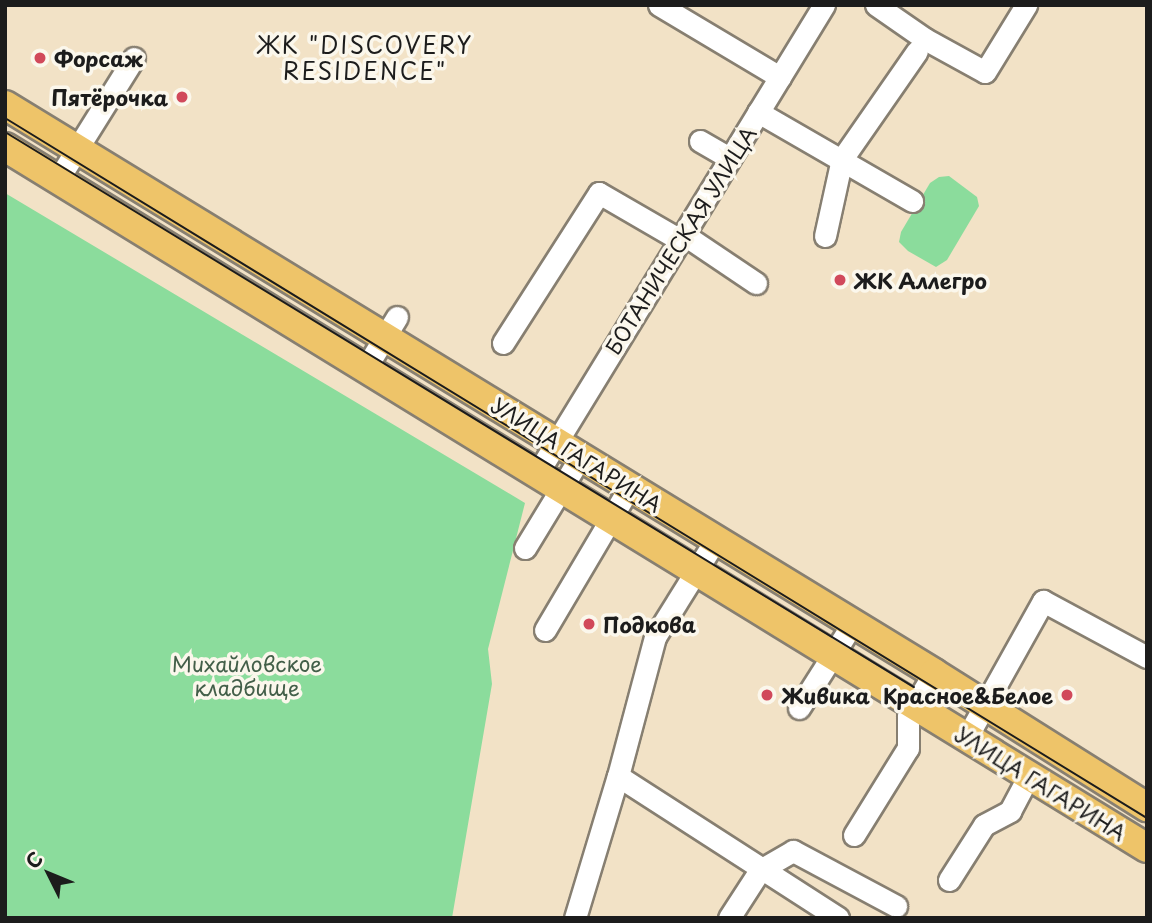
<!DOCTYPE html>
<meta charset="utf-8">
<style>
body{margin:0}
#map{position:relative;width:1152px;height:923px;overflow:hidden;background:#f2e2c6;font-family:"Playpen Sans",sans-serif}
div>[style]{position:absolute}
.green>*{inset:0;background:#8bdc9c}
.roads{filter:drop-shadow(2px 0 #877f71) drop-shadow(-2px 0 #877f71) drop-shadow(0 2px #877f71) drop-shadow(0 -2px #877f71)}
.minor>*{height:21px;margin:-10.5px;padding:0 10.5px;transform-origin:10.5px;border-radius:10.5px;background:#fff}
.major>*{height:28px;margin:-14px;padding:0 14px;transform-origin:14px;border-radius:14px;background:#eec469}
.tram>*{height:2px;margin:-1px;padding:0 1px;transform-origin:1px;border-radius:1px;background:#1c1c1c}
.dots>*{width:19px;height:19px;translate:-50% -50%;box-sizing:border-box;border:4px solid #fbf7ec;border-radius:50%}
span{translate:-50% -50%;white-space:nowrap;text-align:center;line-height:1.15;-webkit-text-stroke:7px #fbf7ec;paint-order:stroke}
.poi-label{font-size:21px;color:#1c1c1c;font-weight:700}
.left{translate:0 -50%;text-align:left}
.right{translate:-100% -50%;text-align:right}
.street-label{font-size:21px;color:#1c1c1c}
.park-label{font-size:21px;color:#435f49}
.neighbourhood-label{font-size:23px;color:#1c1c1c;letter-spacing:2px}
.frame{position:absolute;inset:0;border:7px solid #1c1c1c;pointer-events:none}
.north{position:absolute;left:14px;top:839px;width:70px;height:70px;-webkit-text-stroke:5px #fbf7ec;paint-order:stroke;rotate:313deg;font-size:19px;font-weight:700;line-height:28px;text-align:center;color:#1c1c1c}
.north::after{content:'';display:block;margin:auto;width:24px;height:32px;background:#1c1c1c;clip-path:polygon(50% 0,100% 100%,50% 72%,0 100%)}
</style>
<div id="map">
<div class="green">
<div style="clip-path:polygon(949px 176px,977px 197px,979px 206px,947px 260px,936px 267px,908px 251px,899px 242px,901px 232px,930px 183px,939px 177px)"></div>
<div style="clip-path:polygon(5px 193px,525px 503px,488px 649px,492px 684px,452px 918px,5px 918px)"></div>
</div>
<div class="roads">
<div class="minor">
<div style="left:659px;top:5px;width:141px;rotate:30.8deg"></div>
<div style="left:876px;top:5px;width:60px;rotate:34.8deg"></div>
<div style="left:925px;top:39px;width:68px;rotate:28.8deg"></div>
<div style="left:985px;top:72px;width:79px;rotate:-58.5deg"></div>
<div style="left:758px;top:112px;width:178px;rotate:30deg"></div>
<div style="left:700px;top:141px;width:34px;rotate:30deg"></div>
<div style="left:57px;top:181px;width:145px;rotate:-58deg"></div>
<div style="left:683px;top:234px;width:88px;rotate:33.9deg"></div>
<div style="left:825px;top:236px;width:79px;rotate:-77.6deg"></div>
<div style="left:842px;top:159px;width:131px;rotate:-55.2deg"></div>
<div style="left:503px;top:343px;width:178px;rotate:-57.4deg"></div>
<div style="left:599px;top:193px;width:94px;rotate:30.1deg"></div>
<div style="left:365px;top:369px;width:61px;rotate:-58.4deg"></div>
<div style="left:537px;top:474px;width:550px;rotate:-58.54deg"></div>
<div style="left:525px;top:548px;width:108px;rotate:-58.7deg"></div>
<div style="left:545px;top:630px;width:167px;rotate:-59.4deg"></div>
<div style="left:799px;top:708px;width:101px;rotate:-57.6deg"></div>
<div style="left:967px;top:737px;width:156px;rotate:-60.8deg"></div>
<div style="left:1043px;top:601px;width:118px;rotate:28.3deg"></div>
<div style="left:618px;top:776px;width:262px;rotate:32.8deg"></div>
<div style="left:854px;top:835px;width:102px;rotate:-58.2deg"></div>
<div style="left:908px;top:748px;width:32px;rotate:-90deg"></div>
<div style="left:908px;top:716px;width:50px;rotate:-58.8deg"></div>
<div style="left:949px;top:880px;width:65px;rotate:-57.5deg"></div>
<div style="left:984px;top:825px;width:30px;rotate:-28deg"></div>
<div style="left:1010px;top:811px;width:40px;rotate:-62deg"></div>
<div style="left:575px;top:918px;width:148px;rotate:-73.2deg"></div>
<div style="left:618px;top:776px;width:144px;rotate:-75.1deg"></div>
<div style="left:655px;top:637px;width:115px;rotate:-58.1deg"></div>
<div style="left:729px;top:918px;width:57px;rotate:-57.1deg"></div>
<div style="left:760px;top:870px;width:38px;rotate:-30deg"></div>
<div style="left:793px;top:851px;width:117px;rotate:28.1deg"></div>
</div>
<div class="major">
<div style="left:5px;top:105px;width:1089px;rotate:31.44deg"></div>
<div style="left:934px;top:673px;width:252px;rotate:32.2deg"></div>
<div style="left:5px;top:147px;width:1340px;rotate:31.54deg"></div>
</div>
</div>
<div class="tram">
<div style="left:5px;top:118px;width:1339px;rotate:31.51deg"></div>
<div style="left:5px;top:132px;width:1065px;rotate:31.41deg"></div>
</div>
<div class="dots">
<div style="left:40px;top:58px;background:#d1495b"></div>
<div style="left:182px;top:97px;background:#d1495b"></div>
<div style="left:840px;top:280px;background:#d1495b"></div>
<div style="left:589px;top:624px;background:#d1495b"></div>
<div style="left:767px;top:695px;background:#d1495b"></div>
<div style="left:1067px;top:695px;background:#d1495b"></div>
</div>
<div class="poi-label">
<span class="left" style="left:54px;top:58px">Форсаж</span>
<span class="right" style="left:168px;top:97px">Пятёрочка</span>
<span class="left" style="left:854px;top:280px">ЖК Аллегро</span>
<span class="left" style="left:603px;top:624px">Подкова</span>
<span class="left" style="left:781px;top:695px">Живика</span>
<span class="right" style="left:1053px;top:695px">Красное&amp;Белое</span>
</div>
<div class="street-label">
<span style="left:680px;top:240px;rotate:-58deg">БОТАНИЧЕСКАЯ УЛИЦА</span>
<span style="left:577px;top:454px;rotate:32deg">УЛИЦА ГАГАРИНА</span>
<span style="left:1041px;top:783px;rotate:32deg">УЛИЦА ГАГАРИНА</span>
</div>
<div class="park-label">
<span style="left:247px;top:675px">Михайловское<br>кладбище</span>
</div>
<div class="neighbourhood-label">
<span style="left:365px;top:58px">ЖК "DISCOVERY<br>RESIDENCE"</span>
</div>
<div class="frame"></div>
<div class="north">С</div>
</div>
